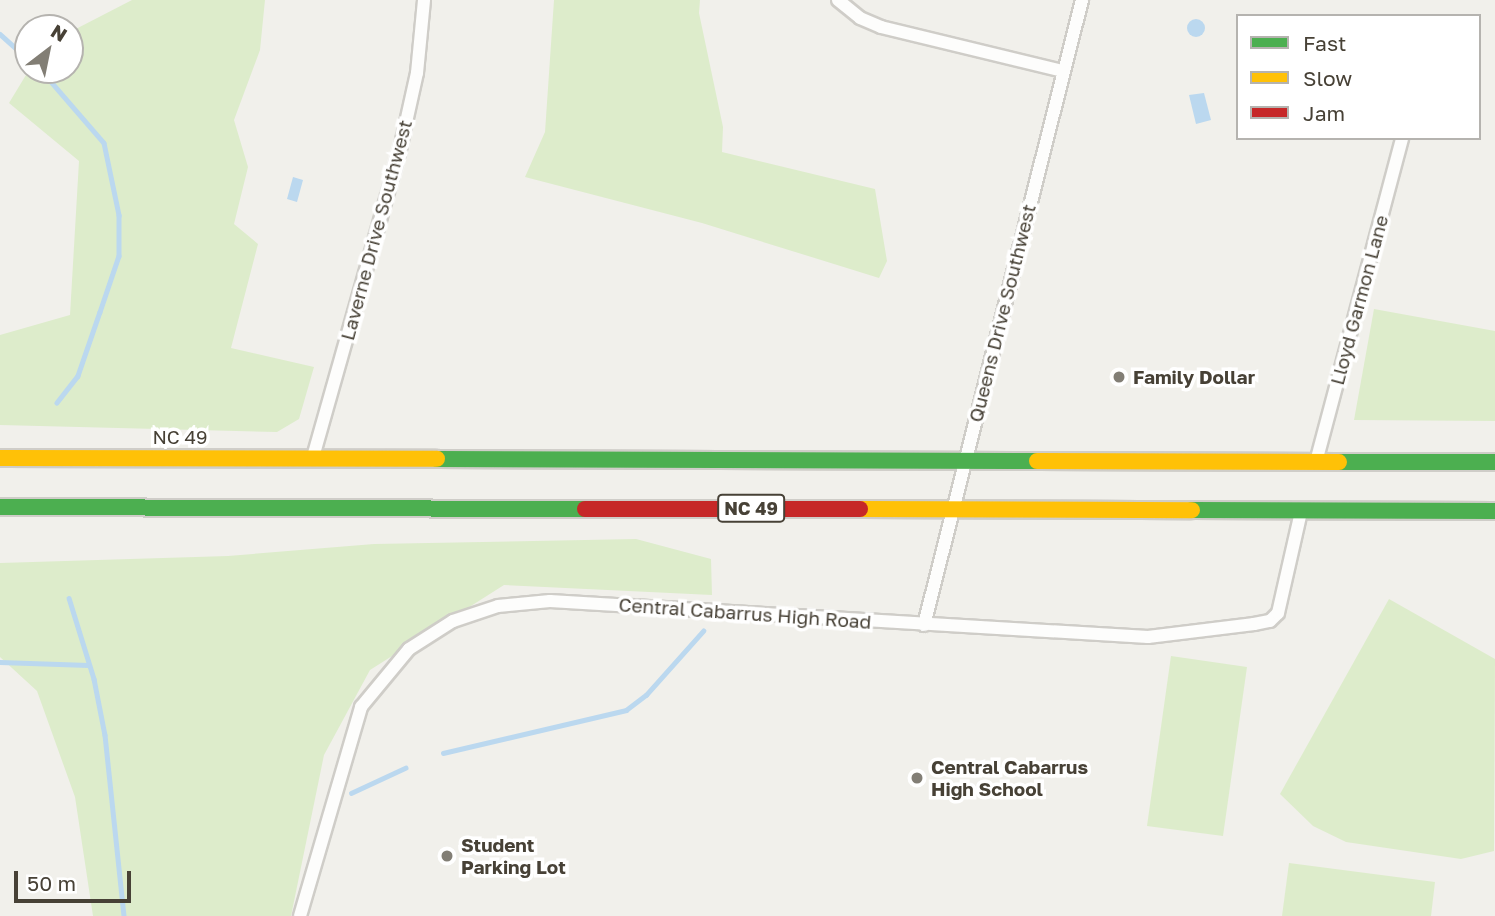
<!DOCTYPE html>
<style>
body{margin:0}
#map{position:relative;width:1495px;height:916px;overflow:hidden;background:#f1f0eb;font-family:"Golos Text",sans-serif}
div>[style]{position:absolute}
.green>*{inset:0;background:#ddeccb}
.water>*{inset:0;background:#bbd8ef}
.round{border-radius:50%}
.stream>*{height:4.5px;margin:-2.25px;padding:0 2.25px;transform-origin:2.25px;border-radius:2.25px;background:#bbd8ef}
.roads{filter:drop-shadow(2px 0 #cfcdc8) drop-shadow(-2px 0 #cfcdc8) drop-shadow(0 2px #cfcdc8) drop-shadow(0 -2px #cfcdc8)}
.street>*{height:12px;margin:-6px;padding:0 6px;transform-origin:6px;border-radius:6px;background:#fdfdfc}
.fast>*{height:16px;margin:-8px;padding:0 8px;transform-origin:8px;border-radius:8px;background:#4caf50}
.slow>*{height:16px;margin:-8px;padding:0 8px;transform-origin:8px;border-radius:8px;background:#ffc107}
.jam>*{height:16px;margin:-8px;padding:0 8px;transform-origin:8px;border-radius:8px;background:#c62828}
.dots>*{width:19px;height:19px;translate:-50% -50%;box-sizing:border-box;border:4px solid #fff;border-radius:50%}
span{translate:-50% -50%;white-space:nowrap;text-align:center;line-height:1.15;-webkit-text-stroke:7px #fff;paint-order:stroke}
.shield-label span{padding:2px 5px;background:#fff;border:2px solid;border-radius:5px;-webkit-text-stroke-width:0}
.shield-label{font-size:18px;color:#474136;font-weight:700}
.street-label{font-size:19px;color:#474136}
.poi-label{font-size:19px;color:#474136;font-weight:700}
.left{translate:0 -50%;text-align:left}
.legend{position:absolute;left:1236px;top:14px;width:245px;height:126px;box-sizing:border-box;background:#fff;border:2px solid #b5b3af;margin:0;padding:9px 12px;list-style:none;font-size:21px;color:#474136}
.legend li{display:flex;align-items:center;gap:14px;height:35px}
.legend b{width:35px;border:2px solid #b5b3af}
.north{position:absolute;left:14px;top:14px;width:70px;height:70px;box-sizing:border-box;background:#fff;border:2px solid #b5b3af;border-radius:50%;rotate:32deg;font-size:19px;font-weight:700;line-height:28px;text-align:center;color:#474136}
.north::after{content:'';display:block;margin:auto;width:24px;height:32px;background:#827e75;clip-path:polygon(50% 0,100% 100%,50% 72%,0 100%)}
.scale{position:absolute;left:14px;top:871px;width:117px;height:32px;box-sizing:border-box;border:4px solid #474136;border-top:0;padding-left:9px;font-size:21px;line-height:24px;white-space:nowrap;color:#474136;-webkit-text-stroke:5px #fff;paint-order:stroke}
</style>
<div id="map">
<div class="green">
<div style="clip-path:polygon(132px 0,265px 0,260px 50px,234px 120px,248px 167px,234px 224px,258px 244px,231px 348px,314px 367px,299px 419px,277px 432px,0 425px,0 335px,70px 315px,79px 161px,9px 103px,29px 70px,70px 70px,70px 32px)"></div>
<div style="clip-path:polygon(554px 0,700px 0,699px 13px,723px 127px,722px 152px,875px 189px,887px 261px,879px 278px,702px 223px,525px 177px,545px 132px)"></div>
<div style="clip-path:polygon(1374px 309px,1495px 331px,1495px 421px,1354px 420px)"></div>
<div style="clip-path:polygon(636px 539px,711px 559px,712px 595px,504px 585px,370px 670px,324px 755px,291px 916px,93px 916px,75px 797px,37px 691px,0 657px,0 563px,228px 556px,374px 544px)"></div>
<div style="clip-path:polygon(1389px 599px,1495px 659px,1494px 851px,1461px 859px,1346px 842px,1313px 826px,1280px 794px)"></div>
<div style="clip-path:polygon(1171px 656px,1247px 667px,1223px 836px,1147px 826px)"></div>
<div style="clip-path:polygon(1289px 863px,1435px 882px,1431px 916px,1282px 916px)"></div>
</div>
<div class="water">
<div class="round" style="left:1187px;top:19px;width:18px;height:18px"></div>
<div style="clip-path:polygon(1204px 93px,1211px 120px,1196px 124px,1189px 95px)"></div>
<div style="clip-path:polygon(293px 177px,303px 180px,297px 202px,287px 199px)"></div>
</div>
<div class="stream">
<div style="left:0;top:34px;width:38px;rotate:42deg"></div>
<div style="left:41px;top:70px;width:96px;rotate:49.2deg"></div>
<div style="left:104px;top:143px;width:74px;rotate:78.2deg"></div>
<div style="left:119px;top:215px;width:41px;rotate:90deg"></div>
<div style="left:119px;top:256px;width:59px;rotate:108.7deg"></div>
<div style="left:100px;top:312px;width:68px;rotate:109deg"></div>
<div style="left:78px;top:376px;width:34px;rotate:128deg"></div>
<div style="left:69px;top:598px;width:85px;rotate:72.8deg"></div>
<div style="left:94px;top:679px;width:57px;rotate:78.9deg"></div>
<div style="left:105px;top:735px;width:182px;rotate:84deg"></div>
<div style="left:0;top:662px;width:88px;rotate:2deg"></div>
<div style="left:443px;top:753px;width:188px;rotate:-13.2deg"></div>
<div style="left:626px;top:710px;width:25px;rotate:-37deg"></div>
<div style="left:646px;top:695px;width:86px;rotate:-48.3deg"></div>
<div style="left:351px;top:793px;width:60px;rotate:-24.8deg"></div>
</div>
<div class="roads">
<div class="street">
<div style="left:838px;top:0;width:28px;rotate:39deg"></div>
<div style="left:860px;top:18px;width:23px;rotate:23deg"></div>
<div style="left:881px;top:27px;width:187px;rotate:13.6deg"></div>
<div style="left:313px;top:457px;width:315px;rotate:-74.2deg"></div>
<div style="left:399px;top:154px;width:83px;rotate:-77.5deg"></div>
<div style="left:417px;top:73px;width:73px;rotate:-84.5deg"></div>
<div style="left:1316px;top:462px;width:335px;rotate:-75.1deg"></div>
<div style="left:924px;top:625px;width:645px;rotate:-75.81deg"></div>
<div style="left:300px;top:916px;width:218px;rotate:-73.7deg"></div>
<div style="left:361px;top:707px;width:75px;rotate:-50.4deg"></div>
<div style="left:409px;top:649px;width:52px;rotate:-32.5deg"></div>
<div style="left:453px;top:621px;width:47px;rotate:-18.4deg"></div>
<div style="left:498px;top:606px;width:52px;rotate:-5.5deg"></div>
<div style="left:550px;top:601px;width:599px;rotate:3.45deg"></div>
<div style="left:1148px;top:637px;width:107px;rotate:-7deg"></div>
<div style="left:1254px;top:624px;width:16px;rotate:-11deg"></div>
<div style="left:1270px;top:621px;width:11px;rotate:-45deg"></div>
<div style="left:1278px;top:613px;width:104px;rotate:-77.2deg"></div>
</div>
<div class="fast">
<div style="left:437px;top:459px;width:600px;rotate:0.19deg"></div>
<div style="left:1339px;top:462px;width:156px"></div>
<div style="left:0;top:507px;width:585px;rotate:0.2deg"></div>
<div style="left:1192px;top:510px;width:303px;rotate:0.2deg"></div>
</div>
<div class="slow">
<div style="left:0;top:458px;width:437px;rotate:0.1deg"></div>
<div style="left:1037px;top:461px;width:302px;rotate:0.2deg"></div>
<div style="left:860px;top:509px;width:332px;rotate:0.2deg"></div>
</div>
<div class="jam">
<div style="left:585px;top:509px;width:275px"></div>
</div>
</div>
<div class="dots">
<div style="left:1119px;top:377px;background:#827e75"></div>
<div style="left:917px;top:778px;background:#827e75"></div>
<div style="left:447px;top:856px;background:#827e75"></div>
</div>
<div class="shield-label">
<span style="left:751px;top:508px">NC 49</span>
</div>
<div class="street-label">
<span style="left:376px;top:230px;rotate:-75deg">Laverne Drive Southwest</span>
<span style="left:1359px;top:300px;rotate:-75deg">Lloyd Garmon Lane</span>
<span style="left:1002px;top:313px;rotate:-76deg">Queens Drive Southwest</span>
<span style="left:180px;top:437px">NC 49</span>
<span style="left:745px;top:613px;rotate:4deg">Central Cabarrus High Road</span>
</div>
<div class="poi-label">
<span class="left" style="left:1133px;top:377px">Family Dollar</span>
<span class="left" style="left:931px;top:778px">Central Cabarrus<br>High School</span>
<span class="left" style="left:461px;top:856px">Student<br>Parking Lot</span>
</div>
<ul class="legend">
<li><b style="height:9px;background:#4caf50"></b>Fast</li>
<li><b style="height:9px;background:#ffc107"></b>Slow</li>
<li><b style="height:9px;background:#c62828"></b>Jam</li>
</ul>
<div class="north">N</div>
<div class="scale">50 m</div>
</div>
